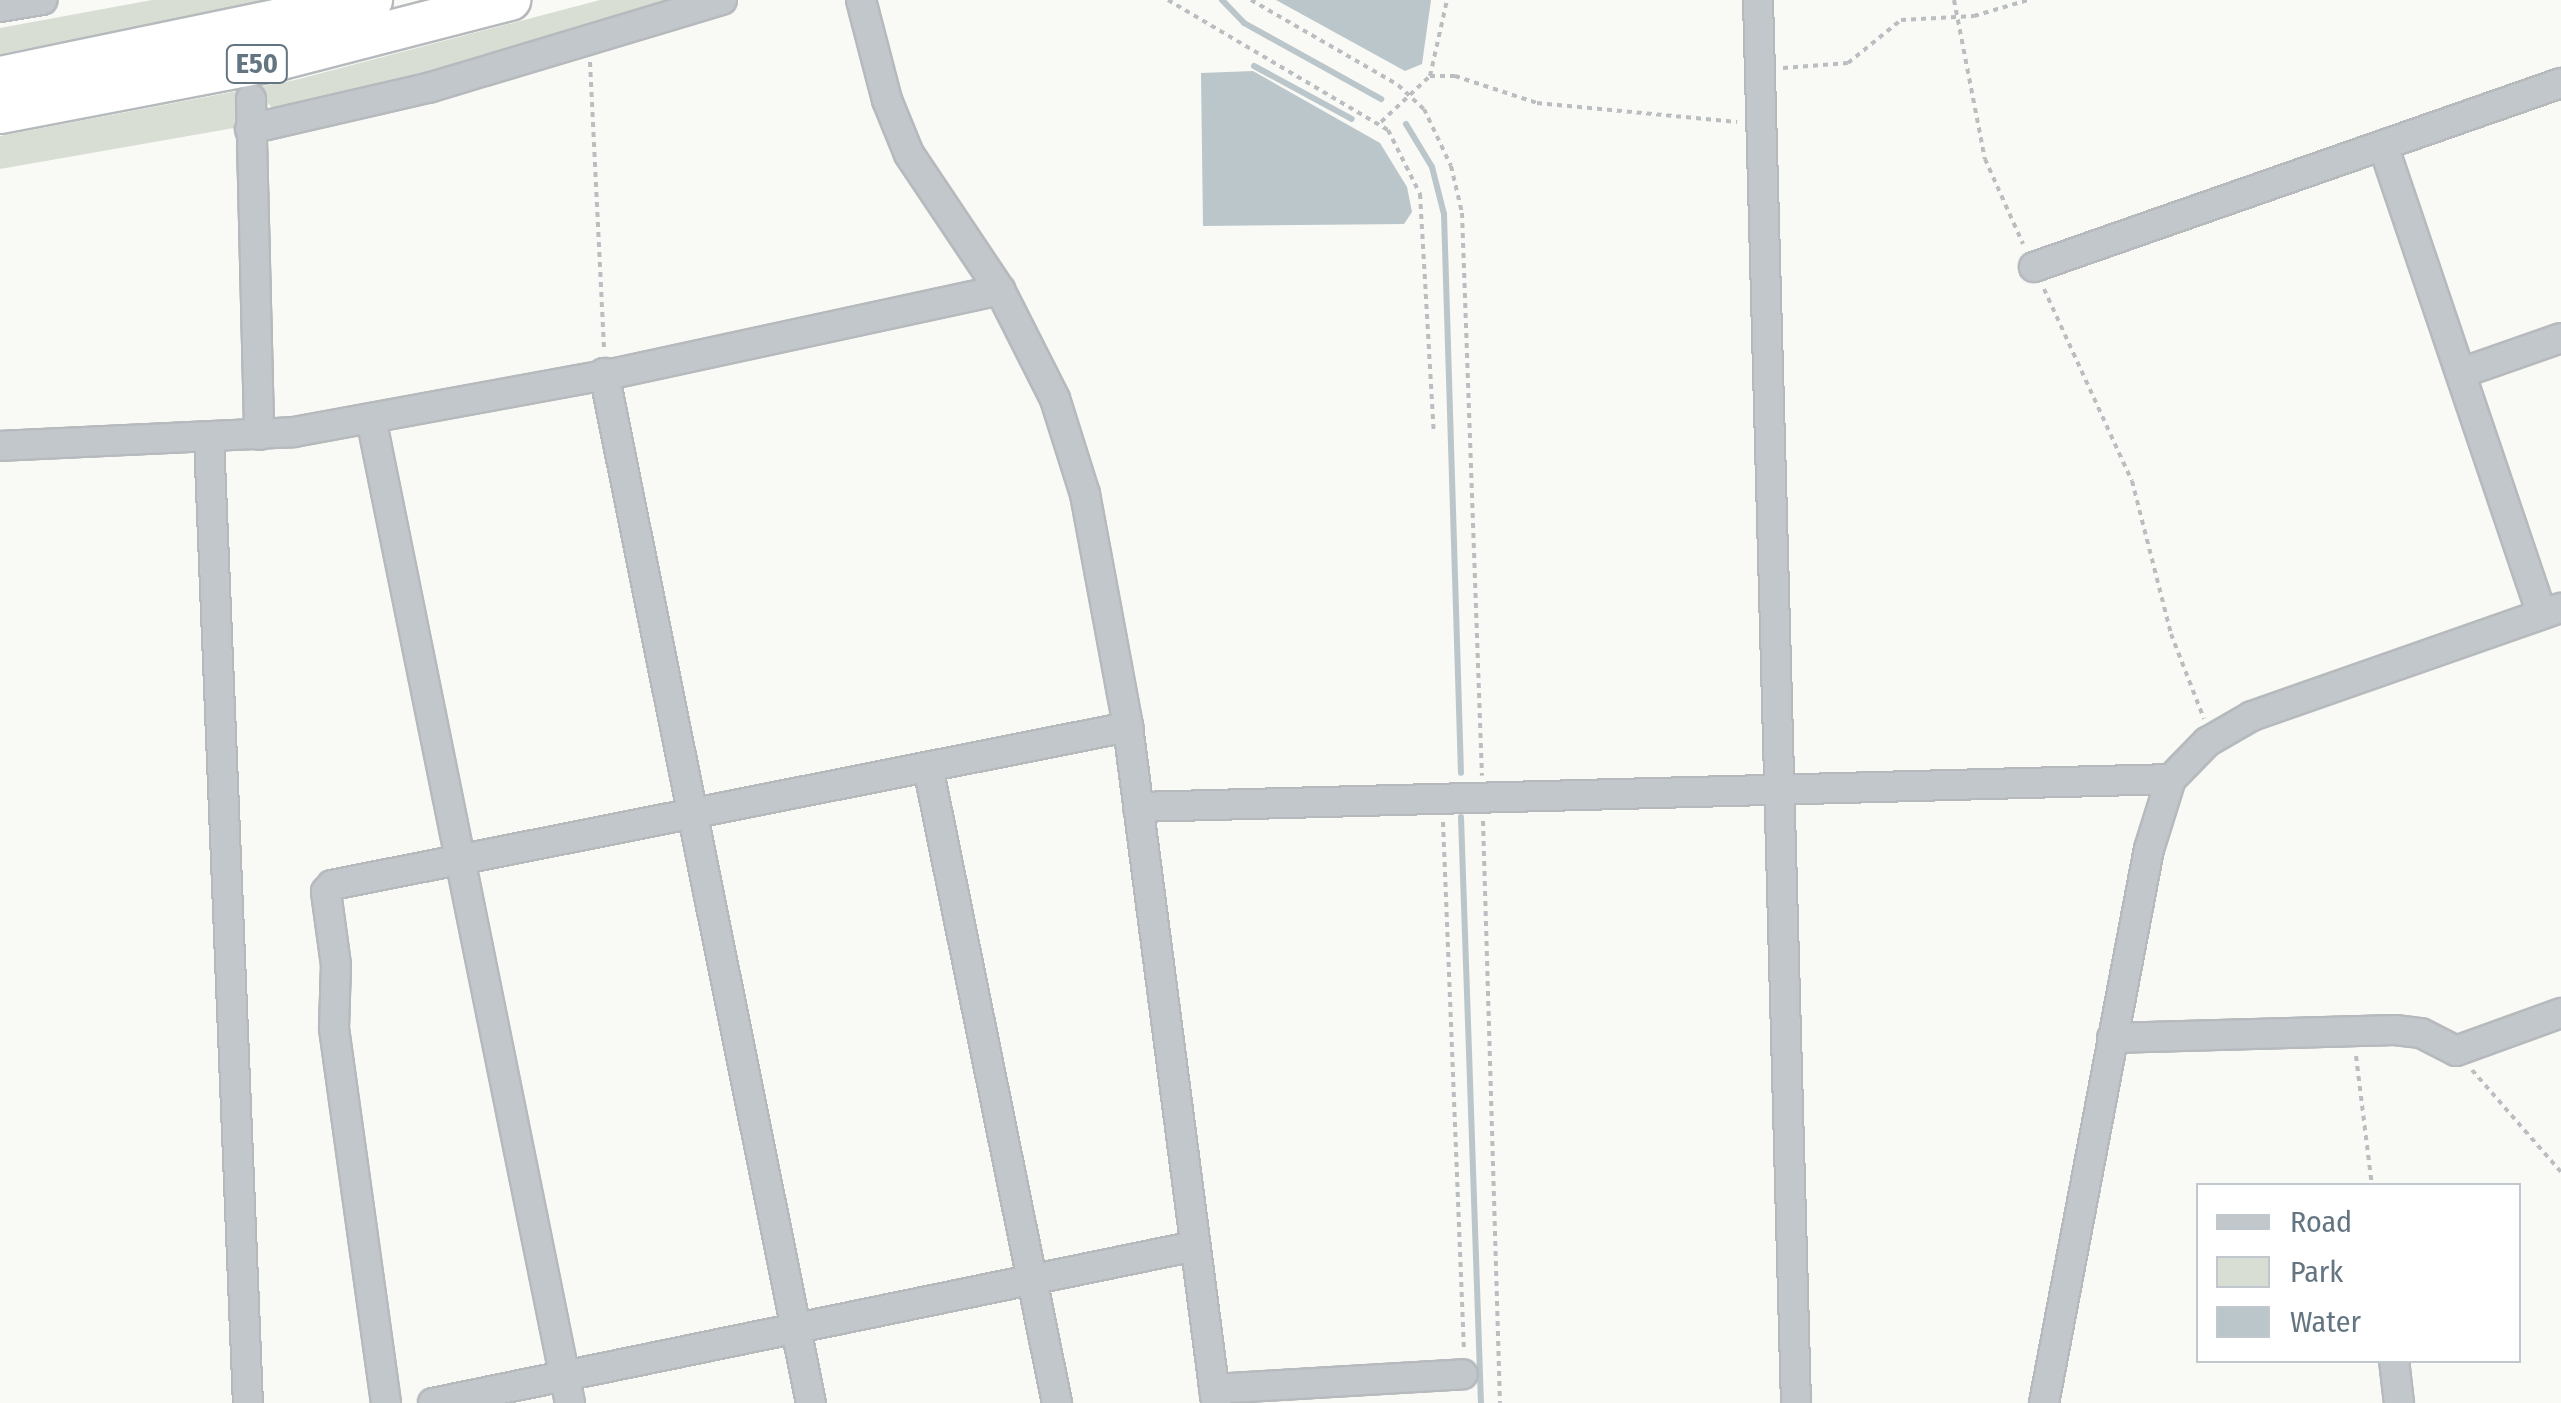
<!DOCTYPE html>
<style>
body{margin:0}
#map{position:relative;width:2561px;height:1403px;overflow:hidden;background:#f9f9f6;font-family:"Fira Sans Condensed",sans-serif}
div>[style]{position:absolute}
.green>*{inset:0;background:#d9ded5}
.water>*{inset:0;background:#bac6ca}
.stream>*{height:6px;margin:-3px;padding:0 3px;transform-origin:3px;border-radius:3px;background:#bac6ca}
.path>*{height:4px;margin-top:-2px;transform-origin:0;background:repeating-linear-gradient(90deg,#babec1 0 5px,transparent 0 10px)}
.roads{filter:drop-shadow(2px 0 #b6babd) drop-shadow(-2px 0 #b6babd) drop-shadow(0 2px #b6babd) drop-shadow(0 -2px #b6babd)}
.minor>*{height:28px;margin:-14px;padding:0 14px;transform-origin:14px;border-radius:14px;background:#c2c7cb}
.highway>*{height:40px;margin:-20px;padding:0 20px;transform-origin:20px;border-radius:20px;background:#fff}
span{translate:-50% -50%;white-space:nowrap;text-align:center;line-height:1.15;-webkit-text-stroke:10px #fff;paint-order:stroke}
.shield-label span{padding:2px 8px;background:#fff;border:2px solid;border-radius:8px;-webkit-text-stroke-width:0}
.shield-label{font-size:28px;color:#647582;font-weight:700}
.legend{position:absolute;left:2196px;top:1183px;width:325px;height:180px;box-sizing:border-box;background:#fff;border:2px solid #c1c8cd;margin:0;padding:12px 18px;list-style:none;font-size:30px;color:#647582}
.legend li{display:flex;align-items:center;gap:20px;height:50px}
.legend b{width:50px;border:2px solid #c1c8cd}
</style>
<div id="map">
<div class="green">
<div style="clip-path:polygon(152px 0,277px 0,0 54px,0 28px)"></div>
<div style="clip-path:polygon(600px 0,694px 0,279px 115px,260px 95px,237px 98px,234px 128px,0 169px,0 136px,295px 80px)"></div>
</div>
<div class="water">
<div style="clip-path:polygon(1276px 0,1431px 0,1422px 64px,1405px 71px)"></div>
<div style="clip-path:polygon(1253px 71px,1380px 143px,1407px 187px,1412px 212px,1404px 224px,1203px 226px,1201px 73px)"></div>
</div>
<div class="stream">
<div style="left:1222px;top:0;width:32px;rotate:46deg"></div>
<div style="left:1244px;top:23px;width:157px;rotate:29deg"></div>
<div style="left:1254px;top:66px;width:111px;rotate:28.4deg"></div>
<div style="left:1406px;top:124px;width:50px;rotate:58.8deg"></div>
<div style="left:1432px;top:167px;width:49px;rotate:75.7deg"></div>
<div style="left:1444px;top:214px;width:559px;rotate:88.26deg"></div>
<div style="left:1461px;top:817px;width:586px;rotate:88.05deg"></div>
</div>
<div class="path">
<div style="left:1168px;top:0;width:256px;rotate:30.6deg"></div>
<div style="left:1388px;top:130px;width:72px;rotate:63.4deg"></div>
<div style="left:1420px;top:194px;width:240px;rotate:86.7deg"></div>
<div style="left:1251px;top:0;width:170px;rotate:30deg"></div>
<div style="left:1398px;top:85px;width:35px;rotate:43deg"></div>
<div style="left:1424px;top:109px;width:63px;rotate:64.7deg"></div>
<div style="left:1451px;top:166px;width:48px;rotate:76.8deg"></div>
<div style="left:1462px;top:213px;width:563px;rotate:87.97deg"></div>
<div style="left:1954px;top:0;width:162px;rotate:79deg"></div>
<div style="left:1985px;top:159px;width:93px;rotate:65.9deg"></div>
<div style="left:590px;top:62px;width:290px;rotate:87.2deg"></div>
<div style="left:1783px;top:68px;width:65px;rotate:-4.4deg"></div>
<div style="left:1848px;top:63px;width:68px;rotate:-39.1deg"></div>
<div style="left:1901px;top:20px;width:73px;rotate:-3.1deg"></div>
<div style="left:1974px;top:16px;width:56px;rotate:-16.5deg"></div>
<div style="left:1430px;top:76px;width:25px"></div>
<div style="left:1455px;top:76px;width:86px;rotate:18.2deg"></div>
<div style="left:1537px;top:103px;width:201px;rotate:5.4deg"></div>
<div style="left:1381px;top:122px;width:67px;rotate:-43.2deg"></div>
<div style="left:1430px;top:76px;width:78px;rotate:-77.4deg"></div>
<div style="left:2044px;top:289px;width:211px;rotate:65.4deg"></div>
<div style="left:2132px;top:481px;width:158px;rotate:75.7deg"></div>
<div style="left:2171px;top:634px;width:91px;rotate:68.8deg"></div>
<div style="left:1483px;top:821px;width:582px;rotate:88.33deg"></div>
<div style="left:1443px;top:822px;width:530px;rotate:87.73deg"></div>
<div style="left:2356px;top:1056px;width:131px;rotate:83deg"></div>
<div style="left:2472px;top:1070px;width:135px;rotate:48.9deg"></div>
</div>
<div class="roads">
<div class="minor">
<div style="left:861px;top:0;width:103px;rotate:75.4deg"></div>
<div style="left:887px;top:100px;width:58px;rotate:67.8deg"></div>
<div style="left:909px;top:154px;width:164px;rotate:56.2deg"></div>
<div style="left:1000px;top:290px;width:122px;rotate:63.2deg"></div>
<div style="left:1055px;top:399px;width:100px;rotate:72.5deg"></div>
<div style="left:1085px;top:494px;width:237px;rotate:79.5deg"></div>
<div style="left:1128px;top:727px;width:682px;rotate:82.58deg"></div>
<div style="left:1758px;top:0;width:1404px;rotate:88.45deg"></div>
<div style="left:0;top:7px;width:43px;rotate:-9.5deg"></div>
<div style="left:251px;top:99px;width:336px;rotate:88.6deg"></div>
<div style="left:250px;top:129px;width:183px;rotate:-13deg"></div>
<div style="left:428px;top:88px;width:307px;rotate:-16.7deg"></div>
<div style="left:2383px;top:145px;width:495px;rotate:71.3deg"></div>
<div style="left:2034px;top:267px;width:558px;rotate:-19.25deg"></div>
<div style="left:604px;top:373px;width:1051px;rotate:78.64deg"></div>
<div style="left:2461px;top:373px;width:106px;rotate:-19.3deg"></div>
<div style="left:371px;top:418px;width:1005px;rotate:78.58deg"></div>
<div style="left:209px;top:438px;width:966px;rotate:87.69deg"></div>
<div style="left:0;top:446px;width:294px;rotate:-2.7deg"></div>
<div style="left:294px;top:432px;width:327px;rotate:-10.4deg"></div>
<div style="left:616px;top:373px;width:393px;rotate:-12.2deg"></div>
<div style="left:928px;top:767px;width:649px;rotate:78.53deg"></div>
<div style="left:1138px;top:807px;width:1033px;rotate:-1.55deg"></div>
<div style="left:2112px;top:1038px;width:283px;rotate:-1.6deg"></div>
<div style="left:2395px;top:1030px;width:26px;rotate:7deg"></div>
<div style="left:2421px;top:1033px;width:39px;rotate:27deg"></div>
<div style="left:2456px;top:1051px;width:112px;rotate:-19.9deg"></div>
<div style="left:2394px;top:1360px;width:43px;rotate:83.4deg"></div>
<div style="left:1214px;top:1389px;width:249px;rotate:-3.4deg"></div>
<div style="left:386px;top:1403px;width:379px;rotate:-97.9deg"></div>
<div style="left:334px;top:1028px;width:63px;rotate:-88.2deg"></div>
<div style="left:336px;top:965px;width:74px;rotate:-97.8deg"></div>
<div style="left:326px;top:892px;width:9px;rotate:-49deg"></div>
<div style="left:332px;top:885px;width:812px;rotate:-11.23deg"></div>
<div style="left:433px;top:1403px;width:778px;rotate:-11.64deg"></div>
<div style="left:2044px;top:1403px;width:564px;rotate:-79.27deg"></div>
<div style="left:2149px;top:849px;width:73px;rotate:-72.6deg"></div>
<div style="left:2171px;top:779px;width:52px;rotate:-45.8deg"></div>
<div style="left:2207px;top:742px;width:52px;rotate:-30deg"></div>
<div style="left:2252px;top:716px;width:327px;rotate:-19.3deg"></div>
</div>
<div class="highway">
<div style="left:0;top:77px;width:380px;rotate:-11.7deg"></div>
<div style="left:0;top:113px;width:283px;rotate:-10.8deg"></div>
<div style="left:278px;top:60px;width:240px;rotate:-14.5deg"></div>
</div>
</div>
<div class="shield-label">
<span style="left:257px;top:64px">E50</span>
</div>
<ul class="legend">
<li><b style="height:12px;background:#c2c7cb"></b>Road</li>
<li><b style="height:28px;background:#d9ded5"></b>Park</li>
<li><b style="height:28px;background:#bac6ca"></b>Water</li>
</ul>
</div>
